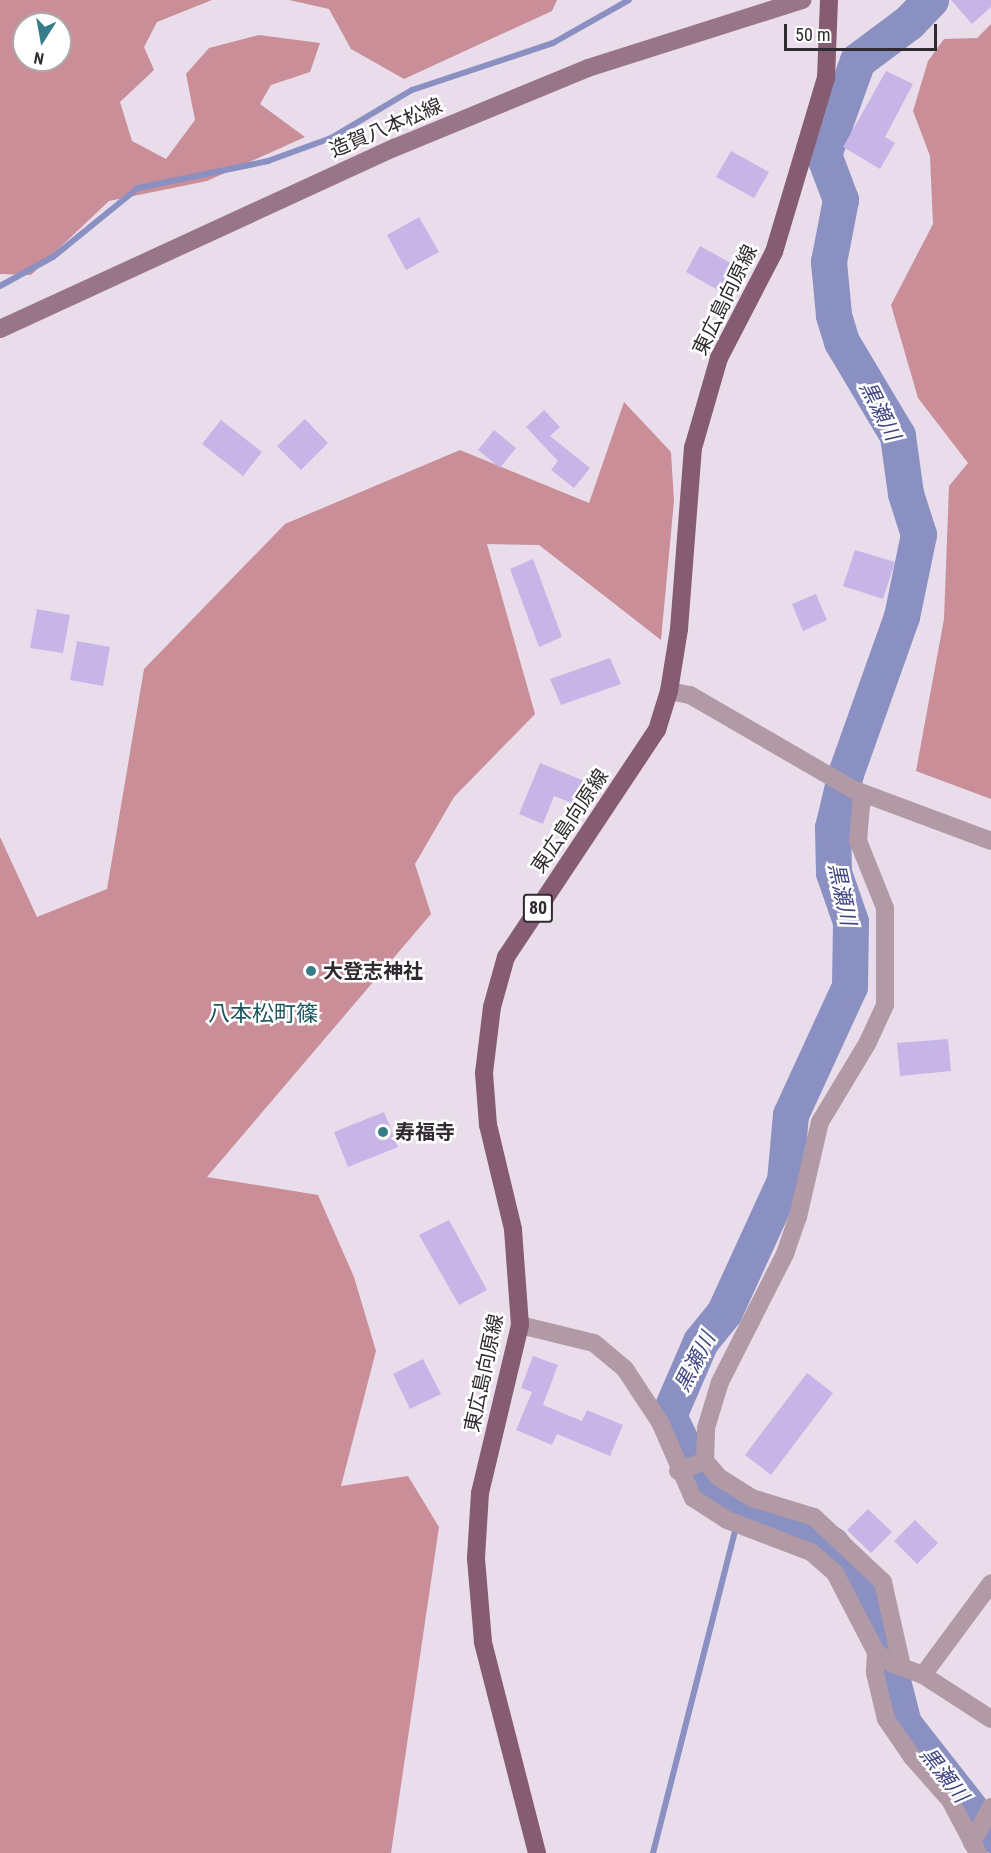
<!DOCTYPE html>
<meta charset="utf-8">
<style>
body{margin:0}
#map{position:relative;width:991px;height:1853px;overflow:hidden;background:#eaddeb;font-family:"Roboto Condensed","Noto Sans JP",sans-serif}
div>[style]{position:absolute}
.forest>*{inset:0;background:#c98e97}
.stream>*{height:6px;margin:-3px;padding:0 3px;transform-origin:3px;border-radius:3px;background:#8a90c1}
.river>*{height:36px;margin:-18px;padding:0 18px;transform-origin:18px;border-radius:18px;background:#8a90c1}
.building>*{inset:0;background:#c7b5e7}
.street>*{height:18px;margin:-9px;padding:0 9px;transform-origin:9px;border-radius:9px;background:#b199a5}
.secondary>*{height:18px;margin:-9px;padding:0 9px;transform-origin:9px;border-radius:9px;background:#987687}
.primary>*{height:18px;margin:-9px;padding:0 9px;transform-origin:9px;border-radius:9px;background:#865c72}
.dots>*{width:16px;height:16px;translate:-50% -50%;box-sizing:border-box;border:3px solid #fff;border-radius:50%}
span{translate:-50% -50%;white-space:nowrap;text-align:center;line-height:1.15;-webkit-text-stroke:5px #fff;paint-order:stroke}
.shield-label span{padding:2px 4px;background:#fff;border:2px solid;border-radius:4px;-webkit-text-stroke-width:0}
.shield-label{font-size:18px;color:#302b30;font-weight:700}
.street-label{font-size:20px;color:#302b30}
.poi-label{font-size:20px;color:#302b30;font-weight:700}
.left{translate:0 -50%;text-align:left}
.water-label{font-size:21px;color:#414583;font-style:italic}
.quarter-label{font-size:22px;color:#1e5760}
.north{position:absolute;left:12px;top:12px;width:60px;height:60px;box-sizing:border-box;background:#fff;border:2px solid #acaaac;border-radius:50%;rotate:191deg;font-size:16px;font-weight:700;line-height:24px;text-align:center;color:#302b30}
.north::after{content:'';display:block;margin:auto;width:21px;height:27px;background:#377d89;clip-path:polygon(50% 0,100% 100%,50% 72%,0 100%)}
.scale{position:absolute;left:784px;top:24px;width:153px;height:27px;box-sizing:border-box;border:3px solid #302b30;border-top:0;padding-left:8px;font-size:18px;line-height:21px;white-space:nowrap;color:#302b30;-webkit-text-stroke:4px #fff;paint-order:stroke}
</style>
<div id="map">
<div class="forest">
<div style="clip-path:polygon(evenodd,0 0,212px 0,157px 22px,144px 47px,154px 70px,120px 102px,132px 141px,166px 159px,195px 120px,186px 74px,209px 48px,259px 35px,320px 43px,310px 72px,271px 85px,260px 104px,305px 137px,207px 181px,109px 201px,31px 275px,0 274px,0 0,24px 24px,60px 24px,60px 60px,24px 60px,24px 24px)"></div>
<div style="clip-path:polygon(289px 0,557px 0,552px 11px,404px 79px,351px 49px,329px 9px)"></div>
<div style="clip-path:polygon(991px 24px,991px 799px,916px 771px,944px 619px,949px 486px,968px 463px,918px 398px,891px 305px,933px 224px,930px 156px,913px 111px,928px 61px,944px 39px,977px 38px)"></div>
<div style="clip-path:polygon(624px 402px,671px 452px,674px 501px,661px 640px,539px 545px,487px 544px,535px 714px,454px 797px,415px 864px,431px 914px,207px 1177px,318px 1195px,354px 1277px,376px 1351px,341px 1486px,408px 1476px,439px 1527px,391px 1853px,0 1853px,0 837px,37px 917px,107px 889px,144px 669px,285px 524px,460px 450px,589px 503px)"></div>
</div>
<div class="stream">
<div style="left:0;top:286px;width:60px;rotate:-28.7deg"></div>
<div style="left:53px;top:257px;width:109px;rotate:-39.1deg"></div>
<div style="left:138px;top:188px;width:133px;rotate:-11.7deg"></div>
<div style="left:268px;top:161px;width:67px;rotate:-20.1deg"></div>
<div style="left:331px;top:138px;width:94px;rotate:-30.7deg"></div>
<div style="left:412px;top:90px;width:149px;rotate:-18.4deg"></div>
<div style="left:553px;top:43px;width:87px;rotate:-29.5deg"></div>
<div style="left:653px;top:1853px;width:359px;rotate:-75.7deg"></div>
</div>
<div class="river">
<div style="left:884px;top:1645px;width:48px;rotate:-102deg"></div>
<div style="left:874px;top:1598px;width:68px;rotate:-128.4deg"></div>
<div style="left:832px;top:1545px;width:45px;rotate:-147.7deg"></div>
<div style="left:794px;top:1521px;width:54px;rotate:-162.9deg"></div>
<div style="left:742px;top:1505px;width:51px;rotate:-147.9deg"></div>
<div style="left:699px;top:1478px;width:69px;rotate:-115.8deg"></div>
<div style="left:669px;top:1416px;width:81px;rotate:-66.6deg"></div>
<div style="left:701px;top:1342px;width:38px;rotate:-51deg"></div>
<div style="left:725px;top:1312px;width:144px;rotate:-65.4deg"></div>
<div style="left:785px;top:1181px;width:66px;rotate:-84.8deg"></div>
<div style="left:791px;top:1115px;width:141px;rotate:-65.3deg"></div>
<div style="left:850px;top:987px;width:65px;rotate:-89.1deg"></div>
<div style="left:851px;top:922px;width:52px;rotate:-109.1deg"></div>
<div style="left:834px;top:873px;width:45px;rotate:-91.3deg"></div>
<div style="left:833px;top:828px;width:56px;rotate:-76.5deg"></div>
<div style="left:846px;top:774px;width:167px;rotate:-70.4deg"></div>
<div style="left:902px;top:617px;width:84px;rotate:-78.3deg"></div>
<div style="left:919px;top:535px;width:43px;rotate:-107.6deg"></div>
<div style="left:906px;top:494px;width:59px;rotate:-97.9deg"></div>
<div style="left:898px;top:436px;width:109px;rotate:-120.8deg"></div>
<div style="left:842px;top:342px;width:28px;rotate:-107deg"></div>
<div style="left:834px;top:315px;width:53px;rotate:-95.4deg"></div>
<div style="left:829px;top:262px;width:63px;rotate:-79deg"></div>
<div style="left:841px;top:200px;width:48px;rotate:-110.7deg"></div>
<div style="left:824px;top:155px;width:100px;rotate:-70.1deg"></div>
<div style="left:858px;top:61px;width:64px;rotate:-36.7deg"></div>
<div style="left:909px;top:23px;width:32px;rotate:-46deg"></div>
<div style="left:892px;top:1677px;width:49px;rotate:75.7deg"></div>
<div style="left:904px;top:1724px;width:141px;rotate:51.9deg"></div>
</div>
<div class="building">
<div style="clip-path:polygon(951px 0,991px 0,991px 7px,972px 24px)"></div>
<div style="clip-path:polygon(886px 71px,913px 84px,885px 137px,895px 143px,880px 169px,843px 147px)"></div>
<div style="clip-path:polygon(731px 151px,769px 172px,754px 198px,716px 177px)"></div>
<div style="clip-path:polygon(419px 217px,439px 252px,406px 270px,387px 235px)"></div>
<div style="clip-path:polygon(700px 246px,738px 267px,723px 293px,686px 272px)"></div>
<div style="clip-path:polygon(544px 410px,560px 427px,550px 436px,590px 468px,574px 488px,551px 470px,558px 461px,526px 427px)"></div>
<div style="clip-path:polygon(305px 419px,328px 443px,301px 470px,277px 446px)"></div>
<div style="clip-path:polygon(221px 420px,262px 452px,243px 476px,202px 444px)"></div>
<div style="clip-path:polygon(494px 430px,516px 448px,500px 468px,478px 450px)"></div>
<div style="clip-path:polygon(855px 550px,895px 562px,883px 599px,843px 586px)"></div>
<div style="clip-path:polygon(533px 559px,562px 637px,539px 647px,510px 569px)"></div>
<div style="clip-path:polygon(816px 594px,827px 620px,803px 631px,792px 604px)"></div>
<div style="clip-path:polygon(37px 609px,70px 615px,63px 653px,30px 648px)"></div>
<div style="clip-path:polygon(77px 641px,110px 647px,103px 686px,70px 680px)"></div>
<div style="clip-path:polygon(610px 658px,621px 684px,561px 705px,550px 679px)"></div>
<div style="clip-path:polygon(540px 763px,587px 782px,577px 805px,554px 796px,543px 824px,519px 814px)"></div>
<div style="clip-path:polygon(948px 1039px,951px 1071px,900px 1076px,897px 1043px)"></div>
<div style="clip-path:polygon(384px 1112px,398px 1147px,348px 1167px,334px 1132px)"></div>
<div style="clip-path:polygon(449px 1220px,487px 1290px,459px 1305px,419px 1235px)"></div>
<div style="clip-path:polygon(533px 1356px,558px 1365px,543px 1405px,582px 1421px,587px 1410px,623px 1425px,610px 1456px,557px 1434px,552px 1445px,516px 1430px,532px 1392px,521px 1388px)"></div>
<div style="clip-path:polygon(423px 1359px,441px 1394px,410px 1409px,393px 1374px)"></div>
<div style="clip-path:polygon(807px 1373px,833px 1393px,771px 1475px,745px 1455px)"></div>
<div style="clip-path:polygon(868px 1509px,892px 1532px,871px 1553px,847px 1530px)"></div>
<div style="clip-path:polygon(915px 1520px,938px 1543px,917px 1564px,894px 1541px)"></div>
</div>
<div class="street">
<div style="left:669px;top:691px;width:21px;rotate:11deg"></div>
<div style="left:690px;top:695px;width:187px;rotate:30.1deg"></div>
<div style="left:852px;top:789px;width:148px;rotate:20.5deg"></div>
<div style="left:520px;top:1325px;width:76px;rotate:13.7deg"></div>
<div style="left:594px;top:1343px;width:40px;rotate:40deg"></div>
<div style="left:625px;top:1369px;width:64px;rotate:56.6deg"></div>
<div style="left:660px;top:1422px;width:83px;rotate:66.5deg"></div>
<div style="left:693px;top:1498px;width:40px;rotate:32.9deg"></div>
<div style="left:727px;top:1520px;width:90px;rotate:20.9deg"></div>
<div style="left:811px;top:1552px;width:32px;rotate:41deg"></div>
<div style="left:835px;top:1573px;width:89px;rotate:62.6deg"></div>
<div style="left:876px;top:1652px;width:21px;rotate:35deg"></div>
<div style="left:893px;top:1664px;width:32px;rotate:20deg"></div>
<div style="left:923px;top:1675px;width:81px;rotate:32.9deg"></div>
<div style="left:705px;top:1461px;width:23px;rotate:49deg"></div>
<div style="left:720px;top:1478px;width:38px;rotate:32deg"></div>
<div style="left:752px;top:1498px;width:65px;rotate:17deg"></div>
<div style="left:814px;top:1517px;width:95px;rotate:43.3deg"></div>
<div style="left:883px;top:1582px;width:86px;rotate:77.3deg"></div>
<div style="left:678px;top:1471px;width:29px;rotate:-20deg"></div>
<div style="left:705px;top:1461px;width:33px;rotate:-88deg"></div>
<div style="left:706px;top:1428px;width:48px;rotate:-73.1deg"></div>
<div style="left:720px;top:1382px;width:144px;rotate:-63.1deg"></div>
<div style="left:785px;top:1254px;width:39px;rotate:-71deg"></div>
<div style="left:798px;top:1217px;width:98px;rotate:-77deg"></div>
<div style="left:820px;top:1122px;width:93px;rotate:-59deg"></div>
<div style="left:868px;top:1042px;width:41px;rotate:-65.3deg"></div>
<div style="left:885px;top:1005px;width:97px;rotate:-90deg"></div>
<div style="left:885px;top:908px;width:72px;rotate:-111.9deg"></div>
<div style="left:858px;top:841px;width:47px;rotate:-85.1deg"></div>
<div style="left:876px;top:1652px;width:21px;rotate:93deg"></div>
<div style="left:875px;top:1673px;width:47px;rotate:76.6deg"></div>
<div style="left:886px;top:1719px;width:46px;rotate:55.6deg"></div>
<div style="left:912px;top:1757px;width:57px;rotate:48.5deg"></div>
<div style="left:950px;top:1800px;width:60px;rotate:62.2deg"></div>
<div style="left:923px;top:1675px;width:114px;rotate:-53.5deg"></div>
<div style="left:972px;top:1843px;width:41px;rotate:-62.2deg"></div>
</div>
<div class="secondary">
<div style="left:0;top:329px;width:434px;rotate:-24.7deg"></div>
<div style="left:394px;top:148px;width:210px;rotate:-22.4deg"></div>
<div style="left:588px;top:68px;width:225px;rotate:-17.6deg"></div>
</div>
<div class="primary">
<div style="left:537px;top:1853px;width:218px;rotate:-104.4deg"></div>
<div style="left:483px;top:1642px;width:84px;rotate:-94.8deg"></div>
<div style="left:476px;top:1558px;width:65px;rotate:-86.5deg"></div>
<div style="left:480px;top:1493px;width:173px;rotate:-76.6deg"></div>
<div style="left:520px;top:1325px;width:96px;rotate:-94.2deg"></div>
<div style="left:513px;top:1229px;width:107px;rotate:-103.5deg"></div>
<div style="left:488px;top:1125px;width:52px;rotate:-94.4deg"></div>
<div style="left:484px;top:1073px;width:66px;rotate:-83.1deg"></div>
<div style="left:492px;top:1007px;width:52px;rotate:-74.4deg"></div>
<div style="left:506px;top:957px;width:273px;rotate:-56.4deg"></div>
<div style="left:657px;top:730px;width:41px;rotate:-72.9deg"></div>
<div style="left:669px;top:691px;width:63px;rotate:-80.8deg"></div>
<div style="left:679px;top:629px;width:182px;rotate:-85.6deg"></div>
<div style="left:693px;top:448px;width:94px;rotate:-73.9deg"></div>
<div style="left:719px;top:358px;width:119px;rotate:-62.6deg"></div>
<div style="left:774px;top:252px;width:182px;rotate:-73.4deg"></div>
<div style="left:826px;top:78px;width:78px;rotate:-87.8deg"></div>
</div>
<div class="dots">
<div style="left:311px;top:971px;background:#377d89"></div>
<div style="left:383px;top:1132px;background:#377d89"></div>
</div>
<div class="shield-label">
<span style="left:538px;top:908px">80</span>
</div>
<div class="street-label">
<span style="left:386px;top:128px;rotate:-23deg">造賀八本松線</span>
<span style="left:725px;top:300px;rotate:-64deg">東広島向原線</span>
<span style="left:570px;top:821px;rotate:-56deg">東広島向原線</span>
<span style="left:484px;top:1373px;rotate:-78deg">東広島向原線</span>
</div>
<div class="poi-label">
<span class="left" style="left:323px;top:971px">大登志神社</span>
<span class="left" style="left:395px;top:1132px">寿福寺</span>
</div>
<div class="water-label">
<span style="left:880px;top:411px;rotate:63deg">黒瀬川</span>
<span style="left:842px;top:894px;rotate:78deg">黒瀬川</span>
<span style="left:695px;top:1362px;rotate:-63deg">黒瀬川</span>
<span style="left:944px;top:1775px;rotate:52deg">黒瀬川</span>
</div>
<div class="quarter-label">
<span style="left:263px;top:1014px">八本松町篠</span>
</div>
<div class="north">N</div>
<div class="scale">50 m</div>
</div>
